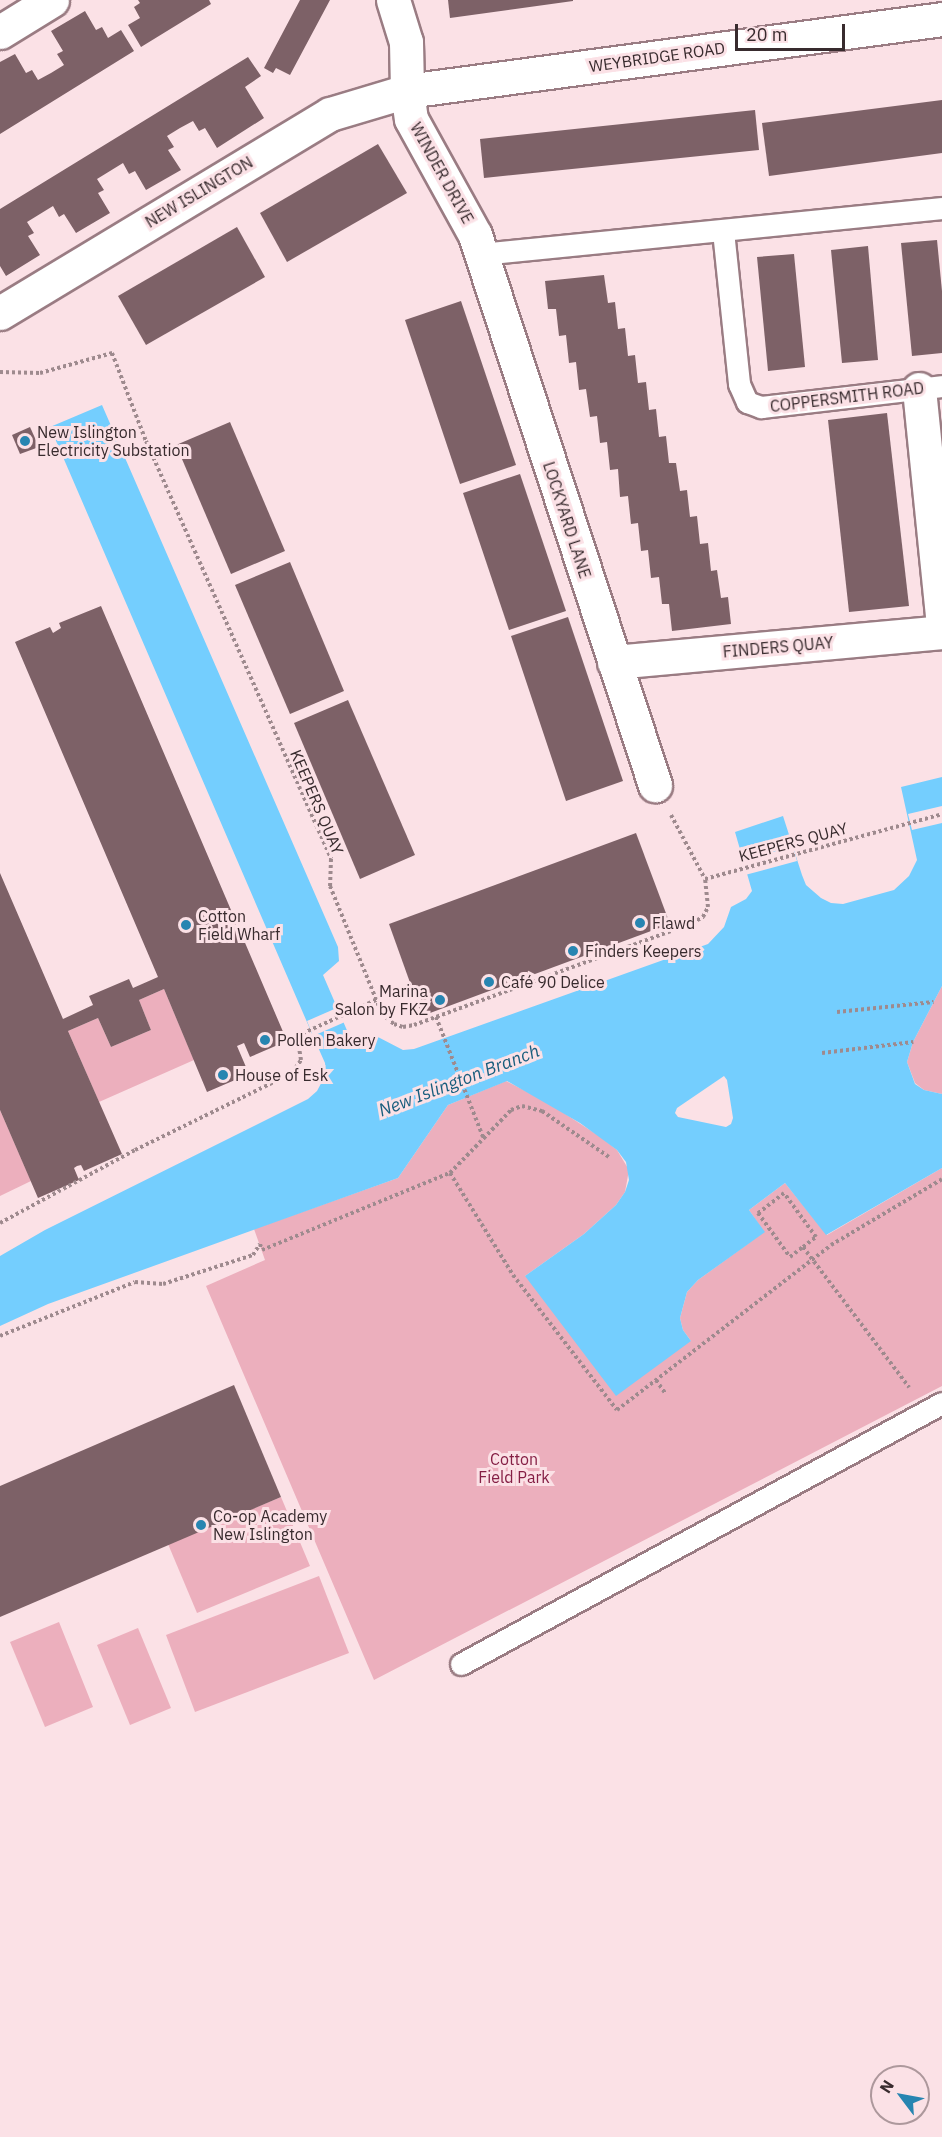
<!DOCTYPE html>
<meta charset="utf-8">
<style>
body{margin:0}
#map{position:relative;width:942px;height:2137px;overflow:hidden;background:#fbe1e6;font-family:"IBM Plex Sans",sans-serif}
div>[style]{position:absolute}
.green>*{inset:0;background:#ecafbd}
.water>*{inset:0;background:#74cefe}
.pier>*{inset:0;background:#fbe1e6}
.building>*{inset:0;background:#7d6167}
.path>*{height:4px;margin-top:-2px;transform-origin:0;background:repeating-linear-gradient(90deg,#9e8a8e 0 3px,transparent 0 6px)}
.roads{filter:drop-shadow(2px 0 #9a7c83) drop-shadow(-2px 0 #9a7c83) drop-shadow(0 2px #9a7c83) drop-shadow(0 -2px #9a7c83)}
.lane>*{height:21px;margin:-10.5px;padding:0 10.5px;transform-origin:10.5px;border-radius:10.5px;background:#fff}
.street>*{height:33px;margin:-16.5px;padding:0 16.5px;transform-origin:16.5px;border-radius:16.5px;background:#fff}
.dots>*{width:16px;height:16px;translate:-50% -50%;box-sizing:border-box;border:3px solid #fbe1e6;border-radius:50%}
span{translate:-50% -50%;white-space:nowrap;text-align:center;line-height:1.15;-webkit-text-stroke:6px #fbe1e6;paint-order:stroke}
.street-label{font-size:16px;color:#382b2e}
.poi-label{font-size:16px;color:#382b2e}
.left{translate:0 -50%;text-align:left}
.right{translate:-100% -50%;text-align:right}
.park-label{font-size:16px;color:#851f45}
.water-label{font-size:18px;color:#185d7d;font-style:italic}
.north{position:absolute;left:870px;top:2065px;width:60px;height:60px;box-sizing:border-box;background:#fbe1e6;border:2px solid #ad989c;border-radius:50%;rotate:302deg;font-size:16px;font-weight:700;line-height:24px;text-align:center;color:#382b2e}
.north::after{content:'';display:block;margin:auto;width:21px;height:27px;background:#2785b1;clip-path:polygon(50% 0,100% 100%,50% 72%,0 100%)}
.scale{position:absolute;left:735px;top:24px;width:110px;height:27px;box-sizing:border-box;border:3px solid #382b2e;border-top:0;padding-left:8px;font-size:18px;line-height:21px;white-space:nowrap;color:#382b2e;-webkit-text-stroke:4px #fbe1e6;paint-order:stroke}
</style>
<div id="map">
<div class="green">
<div style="clip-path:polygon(942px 986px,942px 1094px,924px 1090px,915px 1083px,907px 1062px,913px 1042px)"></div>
<div style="clip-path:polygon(164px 989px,194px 1060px,99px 1102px,68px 1031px,98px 1018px,111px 1047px,151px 1030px,139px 1000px)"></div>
<div style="clip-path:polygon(506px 1081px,547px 1102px,602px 1138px,617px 1150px,629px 1170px,625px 1192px,616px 1205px,584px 1234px,525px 1276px,691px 1341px,683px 1330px,680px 1318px,687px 1292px,698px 1280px,764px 1232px,749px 1210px,785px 1183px,827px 1235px,942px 1168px,942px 1386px,374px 1680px,206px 1286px,265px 1260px,254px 1229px,398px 1178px,448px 1105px)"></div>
<div style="clip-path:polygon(0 1110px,31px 1181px,0 1196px)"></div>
<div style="clip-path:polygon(281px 1497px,310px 1566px,197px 1613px,168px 1544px)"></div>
<div style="clip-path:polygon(319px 1576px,349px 1653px,195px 1712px,166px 1635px)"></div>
<div style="clip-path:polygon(59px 1622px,93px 1707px,45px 1727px,10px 1642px)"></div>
<div style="clip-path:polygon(138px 1628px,171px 1708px,130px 1725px,97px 1645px)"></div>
</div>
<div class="water">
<div style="clip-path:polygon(evenodd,102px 405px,338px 947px,339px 961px,323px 975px,349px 1035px,357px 1038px,376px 1036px,403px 1050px,414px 1049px,708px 944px,724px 927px,731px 907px,746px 899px,752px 891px,735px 832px,783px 816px,802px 875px,806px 885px,821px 898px,831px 903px,843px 904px,894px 890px,909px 876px,917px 860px,901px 787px,942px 777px,942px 986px,913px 1042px,907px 1062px,915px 1084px,924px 1090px,942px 1094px,942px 1168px,826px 1235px,785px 1183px,749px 1210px,765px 1232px,698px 1280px,687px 1292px,680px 1318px,683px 1330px,691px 1341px,616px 1396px,525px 1276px,584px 1234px,616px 1205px,625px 1192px,629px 1180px,626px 1162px,617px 1150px,580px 1123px,507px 1081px,448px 1105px,398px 1178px,48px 1304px,0 1326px,0 1256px,45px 1230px,308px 1099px,317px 1091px,326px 1074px,325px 1063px,313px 1036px,50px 427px,102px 405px,724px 1076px,727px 1080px,733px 1118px,731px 1124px,726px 1127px,678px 1117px,675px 1113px,677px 1108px,724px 1076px)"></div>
</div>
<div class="pier">
<div style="clip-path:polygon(942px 806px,942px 823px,912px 830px,908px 814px)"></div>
<div style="clip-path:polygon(793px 846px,797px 861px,745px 875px,740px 862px)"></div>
<div style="clip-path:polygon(339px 1007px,345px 1022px,313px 1036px,307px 1021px)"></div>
</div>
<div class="building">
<div style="clip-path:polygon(138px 0,209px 0,211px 4px,141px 47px,128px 25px,140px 18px,134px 7px,140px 3px)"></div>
<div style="clip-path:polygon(300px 0,330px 0,290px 75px,276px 68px,273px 73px,264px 68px)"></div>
<div style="clip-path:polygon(448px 0,573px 0,573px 1px,450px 18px)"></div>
<div style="clip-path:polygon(85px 11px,96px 30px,102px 27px,108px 38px,121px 30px,134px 51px,0 134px,0 62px,15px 54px,26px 73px,32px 70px,38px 80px,51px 73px,64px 65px,57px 54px,63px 51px,51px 31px)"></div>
<div style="clip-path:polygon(248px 57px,261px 76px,245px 87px,264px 118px,217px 148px,205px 128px,199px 131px,193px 121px,180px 128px,167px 136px,174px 147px,168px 150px,181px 170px,146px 190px,135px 171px,129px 174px,123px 163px,97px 179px,104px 190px,98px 193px,110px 213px,76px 233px,64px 214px,59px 217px,53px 206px,27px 222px,34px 233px,28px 236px,40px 255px,6px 276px,0 266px,0 209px)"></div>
<div style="clip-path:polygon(942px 100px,942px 153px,769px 176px,762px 123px)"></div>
<div style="clip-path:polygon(755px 110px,759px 150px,484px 178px,480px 139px)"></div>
<div style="clip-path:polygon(378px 144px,407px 193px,287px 262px,260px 213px)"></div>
<div style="clip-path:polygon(237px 227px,265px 277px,146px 345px,118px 296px)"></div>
<div style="clip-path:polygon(937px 240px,942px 291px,942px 353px,912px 356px,901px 243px)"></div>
<div style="clip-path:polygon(868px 246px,878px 360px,842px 363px,831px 250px)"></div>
<div style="clip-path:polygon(794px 254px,805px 367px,768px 371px,757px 257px)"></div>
<div style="clip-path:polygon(604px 275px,608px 303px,615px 302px,618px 329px,625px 328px,628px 356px,635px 355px,638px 383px,646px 382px,649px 410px,656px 409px,659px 437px,666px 436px,669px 463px,676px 463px,680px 491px,687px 490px,690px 517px,697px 516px,700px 544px,708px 543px,711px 571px,717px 570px,721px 598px,728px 597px,731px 624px,672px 631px,669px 604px,662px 604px,659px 577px,651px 578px,648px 550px,641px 551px,638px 523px,631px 524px,628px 496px,620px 497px,618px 469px,610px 470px,607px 442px,600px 443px,597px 416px,590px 417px,586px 389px,579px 390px,576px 362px,569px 363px,566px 335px,559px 336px,556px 309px,548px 309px,545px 281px)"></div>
<div style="clip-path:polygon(461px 301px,516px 465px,460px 484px,405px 320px)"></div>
<div style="clip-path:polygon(887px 413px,909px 606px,849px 612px,828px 420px)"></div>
<div style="clip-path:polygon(230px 422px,285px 551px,231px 574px,176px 445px)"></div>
<div style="clip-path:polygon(30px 427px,39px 447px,20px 454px,12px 435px)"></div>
<div style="clip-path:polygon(520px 474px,566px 611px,509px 630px,463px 493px)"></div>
<div style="clip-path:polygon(290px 562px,344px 691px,290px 714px,235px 585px)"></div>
<div style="clip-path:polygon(101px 606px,287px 1041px,250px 1057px,244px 1043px,237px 1046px,249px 1074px,207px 1092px,164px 989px,139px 1000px,151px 1030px,111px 1047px,98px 1018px,68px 1031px,122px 1154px,84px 1171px,81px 1165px,77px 1166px,74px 1168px,79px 1180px,38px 1198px,0 1110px,0 873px,63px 1019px,93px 1005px,89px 996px,129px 979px,133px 988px,158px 977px,15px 642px,50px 627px,53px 633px,61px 628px,59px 623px)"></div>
<div style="clip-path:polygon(568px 617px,623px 781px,566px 801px,511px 636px)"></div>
<div style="clip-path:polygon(348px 700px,415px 855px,360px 879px,294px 723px)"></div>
<div style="clip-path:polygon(636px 833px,670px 924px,422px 1016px,389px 924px)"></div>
<div style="clip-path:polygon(234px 1385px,281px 1497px,0 1617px,0 1486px)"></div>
</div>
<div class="path">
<div style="left:0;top:372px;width:40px;rotate:1.4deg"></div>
<div style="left:40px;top:373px;width:75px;rotate:-15.5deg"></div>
<div style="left:112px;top:353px;width:94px;rotate:68.9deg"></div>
<div style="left:146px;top:441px;width:457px;rotate:66.1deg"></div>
<div style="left:331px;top:859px;width:27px;rotate:92deg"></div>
<div style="left:330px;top:886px;width:138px;rotate:67.9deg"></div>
<div style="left:382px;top:1014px;width:16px;rotate:40deg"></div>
<div style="left:394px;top:1024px;width:9px;rotate:18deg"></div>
<div style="left:403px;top:1027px;width:11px;rotate:-10deg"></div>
<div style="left:414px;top:1025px;width:296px;rotate:-20.1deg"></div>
<div style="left:692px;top:923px;width:13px;rotate:-29deg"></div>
<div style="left:703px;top:917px;width:11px;rotate:-63deg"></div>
<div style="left:708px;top:907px;width:28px;rotate:-96deg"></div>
<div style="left:705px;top:879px;width:246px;rotate:-15.3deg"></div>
<div style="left:671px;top:815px;width:72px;rotate:62deg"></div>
<div style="left:837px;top:1012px;width:97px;rotate:-5.9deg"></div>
<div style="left:436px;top:1017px;width:129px;rotate:68.6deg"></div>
<div style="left:822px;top:1053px;width:92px;rotate:-6.9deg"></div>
<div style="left:450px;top:1173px;width:88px;rotate:-45.9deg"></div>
<div style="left:511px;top:1110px;width:12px;rotate:-20deg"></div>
<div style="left:522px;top:1106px;width:21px;rotate:14deg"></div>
<div style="left:542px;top:1111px;width:81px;rotate:34.5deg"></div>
<div style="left:0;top:1223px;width:153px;rotate:-28.4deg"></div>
<div style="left:135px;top:1150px;width:175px;rotate:-26.1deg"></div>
<div style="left:292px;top:1073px;width:16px;rotate:-55deg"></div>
<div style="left:301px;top:1060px;width:24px;rotate:-99deg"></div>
<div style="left:297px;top:1036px;width:87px;rotate:-24.5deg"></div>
<div style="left:803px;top:1247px;width:16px;rotate:-38deg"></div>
<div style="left:816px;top:1237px;width:54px;rotate:-126deg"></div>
<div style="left:784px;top:1193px;width:33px;rotate:142deg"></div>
<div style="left:758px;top:1213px;width:54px;rotate:54deg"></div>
<div style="left:790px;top:1257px;width:16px;rotate:-38deg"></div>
<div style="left:803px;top:1247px;width:176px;rotate:52.9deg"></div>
<div style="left:0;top:1336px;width:145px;rotate:-21.8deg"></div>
<div style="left:135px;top:1282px;width:28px;rotate:4deg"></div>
<div style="left:163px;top:1284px;width:95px;rotate:-17.9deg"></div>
<div style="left:253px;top:1255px;width:13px;rotate:-58deg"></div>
<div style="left:260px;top:1244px;width:6px;rotate:72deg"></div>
<div style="left:262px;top:1250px;width:203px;rotate:-22.3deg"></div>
<div style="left:450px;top:1173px;width:120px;rotate:58.3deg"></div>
<div style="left:513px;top:1275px;width:170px;rotate:52.4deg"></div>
<div style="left:617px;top:1410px;width:270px;rotate:-37.6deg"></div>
<div style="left:831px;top:1245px;width:129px;rotate:-30.7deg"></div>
<div style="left:656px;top:1380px;width:16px;rotate:55deg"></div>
</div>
<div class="roads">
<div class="lane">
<div style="left:723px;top:231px;width:154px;rotate:84deg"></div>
<div style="left:739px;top:384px;width:20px;rotate:66deg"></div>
<div style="left:747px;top:402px;width:15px;rotate:20deg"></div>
<div style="left:761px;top:407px;width:182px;rotate:-6.6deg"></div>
<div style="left:481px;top:254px;width:463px;rotate:-5.7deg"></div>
<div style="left:461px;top:1664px;width:547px;rotate:-28.49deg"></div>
</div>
<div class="street">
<div style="left:393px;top:0;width:44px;rotate:72.8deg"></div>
<div style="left:406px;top:42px;width:49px;rotate:88.8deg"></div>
<div style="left:407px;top:91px;width:28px;rotate:82deg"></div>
<div style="left:411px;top:119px;width:132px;rotate:61.1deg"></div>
<div style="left:475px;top:235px;width:579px;rotate:71.88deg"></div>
<div style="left:0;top:32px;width:61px;rotate:-31.6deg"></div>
<div style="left:0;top:313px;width:385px;rotate:-31.1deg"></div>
<div style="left:330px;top:114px;width:80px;rotate:-16.6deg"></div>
<div style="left:407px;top:91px;width:540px;rotate:-7.66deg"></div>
<div style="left:919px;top:389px;width:229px;rotate:84.2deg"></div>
<div style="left:614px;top:662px;width:329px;rotate:-5.2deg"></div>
</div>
</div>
<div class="dots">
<div style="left:25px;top:441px;background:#2785b1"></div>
<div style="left:640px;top:923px;background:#2785b1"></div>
<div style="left:186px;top:925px;background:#2785b1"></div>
<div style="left:573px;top:951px;background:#2785b1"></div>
<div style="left:489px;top:982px;background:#2785b1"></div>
<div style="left:440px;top:1000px;background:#2785b1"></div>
<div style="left:265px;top:1040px;background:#2785b1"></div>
<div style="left:223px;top:1075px;background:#2785b1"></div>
<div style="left:201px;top:1525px;background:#2785b1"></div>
</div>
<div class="street-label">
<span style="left:657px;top:57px;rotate:-8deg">WEYBRIDGE ROAD</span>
<span style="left:442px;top:173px;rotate:61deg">WINDER DRIVE</span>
<span style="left:199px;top:192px;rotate:-31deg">NEW ISLINGTON</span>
<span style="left:847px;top:397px;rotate:-7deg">COPPERSMITH ROAD</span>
<span style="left:567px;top:520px;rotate:72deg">LOCKYARD LANE</span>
<span style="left:778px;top:647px;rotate:-5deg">FINDERS QUAY</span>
<span style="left:317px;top:802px;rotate:67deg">KEEPERS QUAY</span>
<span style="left:793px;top:842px;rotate:-15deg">KEEPERS QUAY</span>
</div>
<div class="poi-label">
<span class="left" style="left:37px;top:441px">New Islington<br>Electricity Substation</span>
<span class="left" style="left:198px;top:925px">Cotton<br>Field Wharf</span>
<span class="left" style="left:652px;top:923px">Flawd</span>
<span class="left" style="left:585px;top:951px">Finders Keepers</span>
<span class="left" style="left:501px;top:982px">Café 90 Delice</span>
<span class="right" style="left:428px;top:1000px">Marina<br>Salon by FKZ</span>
<span class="left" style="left:277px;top:1040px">Pollen Bakery</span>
<span class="left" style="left:235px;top:1075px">House of Esk</span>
<span class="left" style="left:213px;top:1525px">Co-op Academy<br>New Islington</span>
</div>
<div class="park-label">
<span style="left:514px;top:1468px">Cotton<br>Field Park</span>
</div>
<div class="water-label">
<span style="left:459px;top:1081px;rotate:-21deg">New Islington Branch</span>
</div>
<div class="north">N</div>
<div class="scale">20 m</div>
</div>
